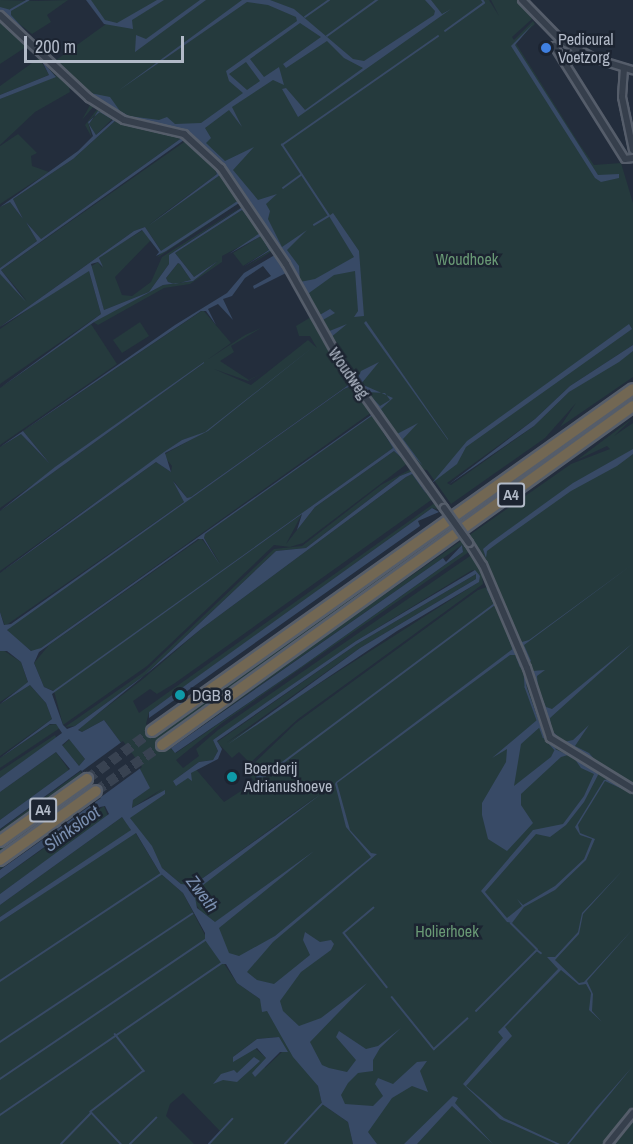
<!DOCTYPE html>
<style>
body{margin:0}
#map{position:relative;width:633px;height:1144px;overflow:hidden;background:#232d3c;font-family:"Archivo Narrow",sans-serif}
div>[style]{position:absolute}
.green>*{inset:0;background:#253a3d}
.water>*{inset:0;background:#384a66}
.pier>*{inset:0;background:#232d3c}
.stream>*{height:1.5px;margin:-0.75px;padding:0 0.75px;transform-origin:0.75px;border-radius:0.75px;background:#384a66}
.motorway-tunnel>*{height:10px;margin-top:-5px;transform-origin:0;background:repeating-linear-gradient(90deg,#384251 0 10px,transparent 0 15px)}
.roads{filter:drop-shadow(2px 0 #555d6a) drop-shadow(-2px 0 #555d6a) drop-shadow(0 2px #555d6a) drop-shadow(0 -2px #555d6a)}
.minor>*{height:6px;margin:-3px;padding:0 3px;transform-origin:3px;border-radius:3px;background:#363f4c}
.motorway>*{height:10px;margin:-5px;padding:0 5px;transform-origin:5px;border-radius:5px;background:#726753}
.bridges{filter:drop-shadow(2px 0 #555d6a) drop-shadow(-2px 0 #555d6a) drop-shadow(0 2px #555d6a) drop-shadow(0 -2px #555d6a)}
.minor-bridge>*{height:6px;margin:-3px;padding:0 3px;transform-origin:3px;border-radius:3px;background:#363f4c}
.dots>*{width:16px;height:16px;translate:-50% -50%;box-sizing:border-box;border:3px solid #1c2431;border-radius:50%}
span{translate:-50% -50%;white-space:nowrap;text-align:center;line-height:1.15;-webkit-text-stroke:5px #1c2431;paint-order:stroke}
.shield-label span{padding:2px 4px;background:#1c2431;border:2px solid;border-radius:4px;-webkit-text-stroke-width:0}
.shield-label{font-size:15px;color:#b2bac8;font-weight:700}
.poi-label{font-size:16px;color:#b2bac8}
.left{translate:0 -50%;text-align:left}
.park-label{font-size:16px;color:#699975}
.street-label{font-size:16px;color:#b2bac8}
.water-label{font-size:18px;color:#7a8fb0;font-style:italic}
.scale{position:absolute;left:24px;top:36px;width:160px;height:27px;box-sizing:border-box;border:3px solid #b2bac8;border-top:0;padding-left:8px;font-size:18px;line-height:21px;white-space:nowrap;color:#b2bac8;-webkit-text-stroke:4px #1c2431;paint-order:stroke}
</style>
<div id="map">
<div class="green">
<div style="clip-path:polygon(0 0,37px 1px,68px 0,47px 15px,51px 22px,32px 34px,0 9px)"></div>
<div style="clip-path:polygon(89px 0,489px 0,499px 16px,491px 0,519px 0,532px 19px,512px 37px,514px 40px,533px 21px,535px 24px,515px 42px,580px 145px,594px 165px,621px 163px,633px 203px,633px 345px,570px 386px,535px 419px,447px 483px,451px 485px,534px 426px,569px 392px,633px 351px,633px 377px,560px 427px,576px 403px,545px 438px,451px 504px,427px 470px,419px 469px,346px 364px,318px 320px,290px 261px,226px 166px,188px 129px,128px 118px,90px 94px,52px 63px,106px 24px)"></div>
<div style="clip-path:polygon(0 20px,29px 45px,0 64px)"></div>
<div style="clip-path:polygon(33px 47px,94px 106px,82px 120px,91px 103px,69px 88px,70px 92px,35px 112px,0 145px,0 99px,56px 76px,41px 61px,49px 75px,0 95px,0 86px,39px 58px)"></div>
<div style="clip-path:polygon(evenodd,98px 108px,128px 122px,172px 131px,187px 137px,225px 175px,242px 201px,157px 258px,162px 252px,145px 227px,134px 231px,0 327px,0 274px,27px 301px,1px 270px,187px 140px,183px 137px,41px 239px,26px 222px,37px 241px,0 268px,0 207px,10px 202px,23px 219px,13px 199px,73px 159px,115px 121px,128px 126px,177px 135px,113px 118px,96px 135px,89px 124px,100px 110px,88px 122px,92px 138px,85px 125px,98px 108px,212px 163px,233px 189px,220px 175px,148px 225px,217px 174px,212px 163px)"></div>
<div style="clip-path:polygon(18px 134px,37px 153px,31px 156px,32px 166px,49px 172px,0 204px,0 146px)"></div>
<div style="clip-path:polygon(244px 205px,247px 207px,272px 244px,273px 249px,272px 251px,244px 269px,272px 249px,247px 210px,240px 208px,169px 255px,169px 264px,149px 292px,104px 310px,90px 267px,98px 262px,102px 268px,99px 258px,108px 251px,143px 230px,151px 240px,115px 277px,122px 295px,132px 296px,151px 282px,162px 257px)"></div>
<div style="clip-path:polygon(242px 210px,260px 231px,256px 238px,222px 256px,222px 262px,190px 284px,164px 288px,98px 325px,93px 322px,163px 285px,193px 281px,218px 261px,194px 277px,175px 253px)"></div>
<div style="clip-path:polygon(261px 236px,269px 250px,243px 266px,233px 253px)"></div>
<div style="clip-path:polygon(178px 263px,180px 264px,191px 280px,175px 284px,168px 282px,166px 278px)"></div>
<div style="clip-path:polygon(83px 271px,89px 271px,101px 314px,0 384px,0 329px)"></div>
<div style="clip-path:polygon(203px 310px,231px 343px,207px 360px,245px 335px,261px 328px,231px 346px,234px 352px,220px 361px,249px 380px,274px 367px,248px 381px,214px 369px,251px 385px,308px 340px,317px 348px,310px 336px,299px 336px,296px 326px,311px 317px,327px 345px,409px 461px,408px 463px,303px 543px,290px 547px,274px 545px,147px 666px,63px 725px,54px 691px,44px 687px,34px 663px,49px 645px,201px 538px,220px 563px,204px 538px,205px 534px,372px 415px,393px 448px,54px 691px,302px 514px,286px 544px,315px 507px,394px 451px,405px 461px,372px 412px,41px 648px,33px 652px,10px 635px,7px 629px,344px 389px,351px 386px,368px 405px,327px 348px,349px 381px,347px 386px,191px 497px,187px 498px,173px 480px,184px 502px,5px 626px,0 612px,0 573px,156px 462px,171px 472px,172px 466px,163px 455px,201px 434px,182px 440px,0 571px,0 511px,204px 363px,0 508px,0 447px,21px 434px,50px 464px,23px 431px)"></div>
<div style="clip-path:polygon(140px 322px,149px 336px,122px 353px,113px 340px)"></div>
<div style="clip-path:polygon(91px 324px,117px 364px,0 445px,0 388px)"></div>
<div style="clip-path:polygon(evenodd,633px 397px,248px 690px,571px 464px,610px 449px,607px 446px,577px 460px,633px 418px,614px 436px,633px 423px,633px 1144px,366px 1144px,239px 971px,188px 892px,321px 793px,203px 878px,191px 885px,181px 884px,162px 868px,130px 818px,130px 813px,162px 789px,132px 808px,133px 800px,149px 788px,139px 767px,104px 720px,82px 732px,78px 729px,143px 679px,201px 629px,406px 477px,412px 474px,427px 495px,413px 471px,400px 476px,306px 548px,276px 551px,145px 675px,75px 726px,65px 727px,144px 672px,274px 549px,302px 546px,381px 485px,413px 468px,434px 498px,175px 683px,157px 694px,150px 689px,133px 701px,139px 713px,436px 502px,442px 510px,432px 508px,149px 712px,146px 724px,155px 735px,633px 397px,470px 539px,486px 560px,491px 590px,487px 587px,478px 590px,296px 723px,246px 771px,255px 782px,224px 802px,194px 767px,173px 781px,199px 762px,213px 760px,218px 751px,213px 740px,356px 641px,469px 572px,473px 570px,480px 576px,477px 583px,226px 743px,360px 648px,476px 579px,476px 574px,357px 644px,217px 742px,232px 758px,239px 752px,250px 763px,298px 719px,483px 584px,481px 567px,470px 556px,218px 730px,196px 749px,199px 756px,183px 768px,176px 760px,222px 723px,469px 552px,470px 539px,633px 397px,462px 545px,463px 552px,301px 667px,176px 753px,170px 748px,462px 545px)"></div>
<div style="clip-path:polygon(3px 650px,21px 662px,28px 683px,0 702px,0 651px)"></div>
<div style="clip-path:polygon(30px 685px,46px 703px,52px 719px,0 756px,0 704px)"></div>
<div style="clip-path:polygon(56px 724px,60px 728px,0 768px,0 758px,49px 725px)"></div>
<div style="clip-path:polygon(55px 735px,57px 739px,0 778px,0 771px)"></div>
<div style="clip-path:polygon(70px 739px,85px 759px,79px 766px,62px 746px)"></div>
<div style="clip-path:polygon(56px 752px,69px 770px,0 820px,0 792px)"></div>
<div style="clip-path:polygon(81px 771px,81px 774px,0 832px,0 830px)"></div>
<div style="clip-path:polygon(90px 783px,94px 788px,0 855px,0 847px)"></div>
<div style="clip-path:polygon(99px 796px,100px 797px,0 869px,0 867px)"></div>
<div style="clip-path:polygon(104px 806px,108px 816px,0 894px,0 879px)"></div>
<div style="clip-path:polygon(122px 817px,131px 828px,130px 833px,0 917px,0 905px)"></div>
<div style="clip-path:polygon(evenodd,135px 832px,160px 873px,183px 893px,206px 937px,237px 983px,260px 999px,318px 1086px,322px 1104px,348px 1122px,353px 1144px,209px 1144px,221px 1132px,183px 1093px,170px 1104px,166px 1116px,194px 1144px,0 1144px,0 922px,135px 832px,277px 1037px,282px 1052px,265px 1068px,266px 1058px,254px 1047px,233px 1057px,257px 1039px,277px 1037px)"></div>
</div>
<div class="water">
<div style="clip-path:polygon(86px 0,91px 0,105px 20px,117px 23px,157px 0,164px 0,132px 20px,133px 29px,104px 24px)"></div>
<div style="clip-path:polygon(200px 0,206px 0,135px 52px,136px 35px,146px 39px)"></div>
<div style="clip-path:polygon(evenodd,242px 0,270px 0,294px 9px,353px 59px,364px 61px,434px 15px,435px 11px,425px 0,431px 0,442px 14px,451px 9px,298px 117px,282px 89px,286px 88px,305px 110px,363px 68px,344px 58px,327px 41px,286px 68px,283px 64px,321px 37px,300px 23px,250px 59px,264px 77px,279px 67px,284px 85px,273px 80px,232px 107px,242px 127px,229px 110px,205px 128px,211px 138px,206px 143px,225px 161px,254px 147px,233px 170px,258px 200px,277px 194px,266px 204px,270px 211px,268px 219px,282px 247px,307px 230px,287px 250px,299px 266px,300px 282px,315px 279px,354px 257px,329px 216px,333px 213px,359px 251px,364px 316px,354px 317px,358px 311px,355px 271px,334px 275px,309px 293px,318px 316px,330px 309px,335px 313px,321px 321px,327px 332px,347px 324px,330px 338px,281px 248px,234px 177px,214px 156px,181px 129px,124px 117px,85px 92px,110px 97px,120px 111px,129px 116px,159px 120px,167px 117px,175px 124px,201px 123px,243px 93px,229px 81px,226px 71px,297px 21px,296px 17px,268px 5px,247px 2px,118px 91px,242px 0,246px 62px,260px 81px,247px 90px,229px 74px,246px 62px)"></div>
<div style="clip-path:polygon(0 7px,11px 10px,11px 15px,44px 51px,0 12px)"></div>
<div style="clip-path:polygon(533px 24px,515px 45px,598px 175px,619px 174px,619px 178px,601px 182px,595px 178px,511px 46px)"></div>
<div style="clip-path:polygon(42px 61px,56px 77px,0 99px,0 95px,49px 75px)"></div>
<div style="clip-path:polygon(evenodd,102px 110px,128px 125px,178px 134px,136px 128px,115px 121px,73px 159px,13px 199px,23px 219px,10px 202px,0 207px,78px 151px,93px 136px,88px 122px,102px 110px,98px 111px,113px 120px,96px 135px,89px 124px,98px 111px)"></div>
<div style="clip-path:polygon(183px 137px,186px 138px,208px 159px,184px 140px,1px 270px,26px 302px,0 274px,0 268px,37px 241px,26px 222px,41px 239px)"></div>
<div style="clip-path:polygon(evenodd,212px 163px,241px 199px,239px 203px,166px 251px,156px 256px,159px 252px,142px 230px,99px 258px,103px 267px,98px 262px,91px 264px,104px 310px,149px 292px,169px 264px,169px 255px,241px 208px,245px 208px,272px 249px,271px 250px,243px 267px,269px 250px,261px 236px,229px 254px,260px 233px,242px 210px,175px 253px,194px 277px,218px 261px,193px 281px,163px 285px,94px 322px,0 388px,101px 314px,89px 271px,0 327px,134px 231px,145px 227px,161px 251px,239px 200px,220px 175px,148px 226px,217px 174px,212px 163px,178px 263px,180px 264px,191px 280px,175px 284px,168px 282px,166px 278px,178px 263px)"></div>
<div style="clip-path:polygon(273px 256px,278px 256px,286px 269px,291px 281px,286px 273px,254px 289px,253px 286px,271px 276px,263px 266px,245px 278px,232px 296px,223px 299px,233px 320px,218px 304px,208px 309px,216px 325px,206px 311px,201px 311px,23px 431px,50px 464px,21px 434px,0 447px,175px 325px,227px 293px,244px 273px)"></div>
<div style="clip-path:polygon(366px 321px,448px 439px,448px 440px,364px 323px)"></div>
<div style="clip-path:polygon(629px 324px,632px 329px,466px 447px,457px 464px,432px 483px,467px 441px)"></div>
<div style="clip-path:polygon(633px 345px,633px 351px,619px 362px,569px 392px,534px 426px,448px 485px,535px 419px,570px 386px)"></div>
<div style="clip-path:polygon(313px 347px,208px 431px,165px 453px,171px 472px,156px 462px,0 573px,164px 452px,182px 440px,205px 432px)"></div>
<div style="clip-path:polygon(evenodd,328px 348px,368px 405px,351px 386px,344px 389px,7px 630px,31px 651px,41px 648px,374px 413px,405px 461px,394px 451px,315px 507px,297px 530px,302px 514px,52px 694px,63px 725px,67px 729px,75px 726px,145px 675px,276px 551px,306px 548px,400px 476px,413px 471px,427px 495px,412px 474px,406px 477px,201px 629px,78px 730px,82px 732px,104px 720px,139px 767px,150px 788px,133px 800px,132px 808px,165px 790px,165px 794px,130px 818px,152px 846px,162px 868px,181px 884px,191px 885px,203px 878px,321px 794px,194px 892px,197px 908px,215px 922px,314px 851px,219px 928px,229px 953px,239px 956px,275px 936px,371px 857px,346px 827px,335px 784px,336px 782px,514px 648px,517px 655px,510px 655px,337px 783px,350px 830px,371px 853px,377px 854px,273px 942px,247px 972px,257px 980px,274px 984px,310px 955px,303px 940px,305px 932px,320px 942px,331px 940px,334px 944px,331px 950px,301px 972px,280px 1001px,283px 1011px,299px 1026px,321px 1018px,367px 983px,310px 1042px,322px 1065px,329px 1068px,347px 1072px,356px 1060px,336px 1037px,339px 1031px,366px 1049px,378px 1046px,401px 1028px,380px 1048px,373px 1060px,373px 1071px,358px 1073px,348px 1083px,341px 1095px,345px 1104px,373px 1106px,383px 1096px,375px 1084px,378px 1078px,393px 1084px,417px 1062px,427px 1061px,420px 1071px,428px 1092px,412px 1086px,392px 1098px,368px 1132px,377px 1144px,353px 1144px,348px 1122px,322px 1104px,318px 1086px,293px 1057px,267px 1011px,262px 1012px,260px 999px,237px 983px,226px 964px,222px 964px,205px 940px,205px 933px,183px 893px,160px 873px,136px 833px,0 922px,0 917px,131px 830px,122px 817px,0 905px,0 894px,109px 814px,105px 806px,100px 807px,0 879px,0 870px,101px 798px,81px 770px,0 829px,0 820px,70px 769px,56px 752px,0 792px,0 778px,62px 733px,56px 724px,50px 724px,0 758px,52px 719px,46px 703px,30px 685px,0 704px,28px 682px,21px 662px,7px 651px,0 651px,0 612px,4px 625px,11px 624px,184px 502px,173px 481px,187px 498px,191px 497px,347px 386px,349px 381px,328px 348px,373px 415px,393px 448px,53px 691px,44px 687px,34px 663px,39px 652px,198px 539px,203px 539px,220px 565px,204px 538px,205px 534px,373px 415px,328px 348px,69px 739px,85px 759px,79px 766px,62px 745px,69px 739px)"></div>
<div style="clip-path:polygon(204px 362px,204px 363px,0 511px,55px 467px)"></div>
<div style="clip-path:polygon(evenodd,379px 362px,361px 384px,393px 398px,381px 409px,397px 434px,418px 423px,403px 439px,423px 466px,391px 432px,356px 382px,361px 371px,379px 362px,367px 392px,385px 393px,390px 400px,380px 406px,367px 392px)"></div>
<div style="clip-path:polygon(633px 449px,633px 454px,617px 466px,571px 491px,495px 545px,487px 551px,486px 558px,483px 549px,490px 543px,573px 483px)"></div>
<div style="clip-path:polygon(432px 508px,439px 512px,418px 521px,420px 526px,149px 718px,149px 712px,190px 682px)"></div>
<div style="clip-path:polygon(462px 545px,463px 552px,301px 667px,175px 753px,171px 748px,443px 558px,446px 562px)"></div>
<div style="clip-path:polygon(633px 564px,524px 645px,531px 661px,528px 663px,517px 636px,522px 642px,529px 640px)"></div>
<div style="clip-path:polygon(475px 570px,480px 576px,479px 582px,397px 631px,227px 745px,360px 648px,476px 579px,476px 574px,357px 644px,217px 741px,222px 749px,218px 759px,191px 773px,192px 781px,188px 778px,176px 786px,173px 781px,199px 762px,213px 760px,218px 751px,213px 740px,267px 702px,356px 641px)"></div>
<div style="clip-path:polygon(633px 643px,550px 718px,551px 730px,564px 742px,573px 740px,589px 725px,575px 746px,589px 753px,603px 769px,567px 749px,551px 735px,533px 671px,545px 670px,537px 676px,538px 688px,546px 707px,552px 709px)"></div>
<div style="clip-path:polygon(537px 720px,540px 727px,521px 744px,514px 786px,551px 757px,555px 749px,568px 755px,561px 757px,521px 794px,521px 805px,533px 823px,507px 851px,488px 839px,482px 815px,482px 803px,506px 762px,507px 749px,492px 758px)"></div>
<div style="clip-path:polygon(574px 758px,599px 773px,584px 802px,566px 825px,550px 837px,536px 834px,485px 892px,507px 918px,522px 906px,517px 899px,523px 905px,555px 886px,584px 859px,592px 839px,580px 835px,575px 827px,604px 780px,609px 779px,633px 794px,605px 781px,578px 825px,580px 833px,595px 839px,586px 860px,555px 890px,524px 907px,512px 923px,507px 922px,481px 891px,533px 830px,563px 824px,584px 796px,594px 774px,581px 768px)"></div>
<div style="clip-path:polygon(623px 870px,583px 914px,579px 934px,555px 960px,579px 983px,584px 982px,633px 929px,587px 981px,593px 994px,592px 1011px,602px 1022px,589px 1010px,591px 993px,586px 984px,579px 985px,561px 970px,505px 1027px,512px 1036px,466px 1086px,504px 1118px,560px 1144px,556px 1144px,500px 1119px,463px 1084px,503px 1038px,498px 1032px,558px 969px,547px 957px,555px 957px,578px 932px,582px 913px)"></div>
<div style="clip-path:polygon(279px 1037px,288px 1052px,280px 1052px,255px 1077px,252px 1073px,266px 1058px,257px 1048px,233px 1062px,233px 1057px,257px 1039px)"></div>
<div style="clip-path:polygon(254px 1057px,260px 1061px,237px 1082px,223px 1080px,213px 1084px,221px 1074px,234px 1070px,237px 1073px)"></div>
<div style="clip-path:polygon(633px 1066px,569px 1144px,567px 1144px,596px 1108px)"></div>
<div style="clip-path:polygon(453px 1096px,458px 1098px,455px 1103px,493px 1144px,452px 1106px,417px 1144px,404px 1144px)"></div>
</div>
<div class="pier">
<div style="clip-path:polygon(123px 741px,142px 767px,101px 797px,82px 771px)"></div>
</div>
<div class="stream">
<div style="left:11px;top:10px;width:20px;rotate:-30deg"></div>
<div style="left:305px;top:17px;width:29px;rotate:-35deg"></div>
<div style="left:445px;top:31px;width:48px;rotate:-35.7deg"></div>
<div style="left:484px;top:3px;width:4px;rotate:-124deg"></div>
<div style="left:327px;top:36px;width:62px;rotate:-35.8deg"></div>
<div style="left:283px;top:188px;width:22px;rotate:-36deg"></div>
<div style="left:314px;top:225px;width:17px;rotate:-31deg"></div>
<div style="left:329px;top:216px;width:85px;rotate:-123.5deg"></div>
<div style="left:282px;top:145px;width:190px;rotate:-34.9deg"></div>
<div style="left:488px;top:589px;width:28px;rotate:64deg"></div>
<div style="left:504px;top:622px;width:29px;rotate:70deg"></div>
<div style="left:517px;top:656px;width:11px;rotate:68deg"></div>
<div style="left:525px;top:672px;width:15px;rotate:86deg"></div>
<div style="left:526px;top:687px;width:53px;rotate:70.2deg"></div>
<div style="left:544px;top:737px;width:16px;rotate:47deg"></div>
<div style="left:257px;top:777px;width:8px;rotate:-7deg"></div>
<div style="left:265px;top:776px;width:287px;rotate:-36.8deg"></div>
<div style="left:374px;top:908px;width:39px;rotate:140deg"></div>
<div style="left:344px;top:933px;width:69px;rotate:51.5deg"></div>
<div style="left:511px;top:923px;width:37px;rotate:45deg"></div>
<div style="left:0;top:981px;width:193px;rotate:-33.6deg"></div>
<div style="left:392px;top:997px;width:67px;rotate:51.1deg"></div>
<div style="left:434px;top:1049px;width:45px;rotate:-42.3deg"></div>
<div style="left:476px;top:1011px;width:86px;rotate:-45deg"></div>
<div style="left:537px;top:950px;width:5px;rotate:37deg"></div>
<div style="left:115px;top:1034px;width:47px;rotate:51.9deg"></div>
<div style="left:144px;top:1071px;width:67px;rotate:142.3deg"></div>
<div style="left:91px;top:1112px;width:44px;rotate:46.8deg"></div>
<div style="left:0;top:1042px;width:231px;rotate:-33.7deg"></div>
<div style="left:0;top:1079px;width:248px;rotate:-34.1deg"></div>
<div style="left:0;top:1115px;width:269px;rotate:-34.4deg"></div>
<div style="left:61px;top:1144px;width:43px;rotate:-45.9deg"></div>
<div style="left:130px;top:1144px;width:37px;rotate:-45deg"></div>
<div style="left:209px;top:1144px;width:34px;rotate:-47deg"></div>
<div style="left:285px;top:1144px;width:54px;rotate:-47.2deg"></div>
</div>
<div class="motorway-tunnel">
<div style="left:87px;top:779px;width:81px;rotate:-36.4deg"></div>
<div style="left:96px;top:791px;width:80px;rotate:-34.9deg"></div>
</div>
<div class="roads">
<div class="minor">
<div style="left:522px;top:0;width:57px;rotate:45.7deg"></div>
<div style="left:562px;top:41px;width:38px;rotate:28deg"></div>
<div style="left:596px;top:59px;width:39px;rotate:17deg"></div>
<div style="left:0;top:15px;width:122px;rotate:43deg"></div>
<div style="left:89px;top:98px;width:41px;rotate:32.2deg"></div>
<div style="left:124px;top:120px;width:62px;rotate:13.1deg"></div>
<div style="left:184px;top:134px;width:50px;rotate:42.6deg"></div>
<div style="left:221px;top:168px;width:116px;rotate:55.9deg"></div>
<div style="left:286px;top:264px;width:117px;rotate:60.8deg"></div>
<div style="left:343px;top:366px;width:174px;rotate:54.6deg"></div>
<div style="left:554px;top:46px;width:133px;rotate:57.9deg"></div>
<div style="left:625px;top:159px;width:8px;rotate:-7deg"></div>
<div style="left:565px;top:62px;width:17px;rotate:-45deg"></div>
<div style="left:624px;top:68px;width:29px;rotate:94deg"></div>
<div style="left:622px;top:97px;width:54px;rotate:78.3deg"></div>
<div style="left:469px;top:543px;width:26px;rotate:58deg"></div>
<div style="left:483px;top:565px;width:112px;rotate:66.9deg"></div>
<div style="left:527px;top:668px;width:74px;rotate:71.8deg"></div>
<div style="left:550px;top:738px;width:97px;rotate:31.6deg"></div>
<div style="left:608px;top:1144px;width:40px;rotate:-51deg"></div>
</div>
<div class="motorway">
<div style="left:152px;top:731px;width:590px;rotate:-35.41deg"></div>
<div style="left:162px;top:745px;width:580px;rotate:-35.74deg"></div>
<div style="left:0;top:841px;width:107px;rotate:-35.5deg"></div>
<div style="left:0;top:860px;width:118px;rotate:-35.7deg"></div>
</div>
</div>
<div class="bridges">
<div class="minor-bridge">
<div style="left:444px;top:508px;width:43px;rotate:54.5deg"></div>
</div>
</div>
<div class="dots">
<div style="left:546px;top:48px;background:#3f7fe0"></div>
<div style="left:180px;top:695px;background:#0f9aa8"></div>
<div style="left:232px;top:777px;background:#0f9aa8"></div>
</div>
<div class="shield-label">
<span style="left:511px;top:495px">A4</span>
<span style="left:43px;top:810px">A4</span>
</div>
<div class="poi-label">
<span class="left" style="left:558px;top:48px">Pedicural<br>Voetzorg</span>
<span class="left" style="left:192px;top:695px">DGB 8</span>
<span class="left" style="left:244px;top:777px">Boerderij<br>Adrianushoeve</span>
</div>
<div class="park-label">
<span style="left:467px;top:259px">Woudhoek</span>
<span style="left:447px;top:931px">Holierhoek</span>
</div>
<div class="street-label">
<span style="left:349px;top:373px;rotate:55deg">Woudweg</span>
</div>
<div class="water-label">
<span style="left:72px;top:829px;rotate:-36deg">Slinksloot</span>
<span style="left:202px;top:894px;rotate:53deg">Zweth</span>
</div>
<div class="scale">200 m</div>
</div>
